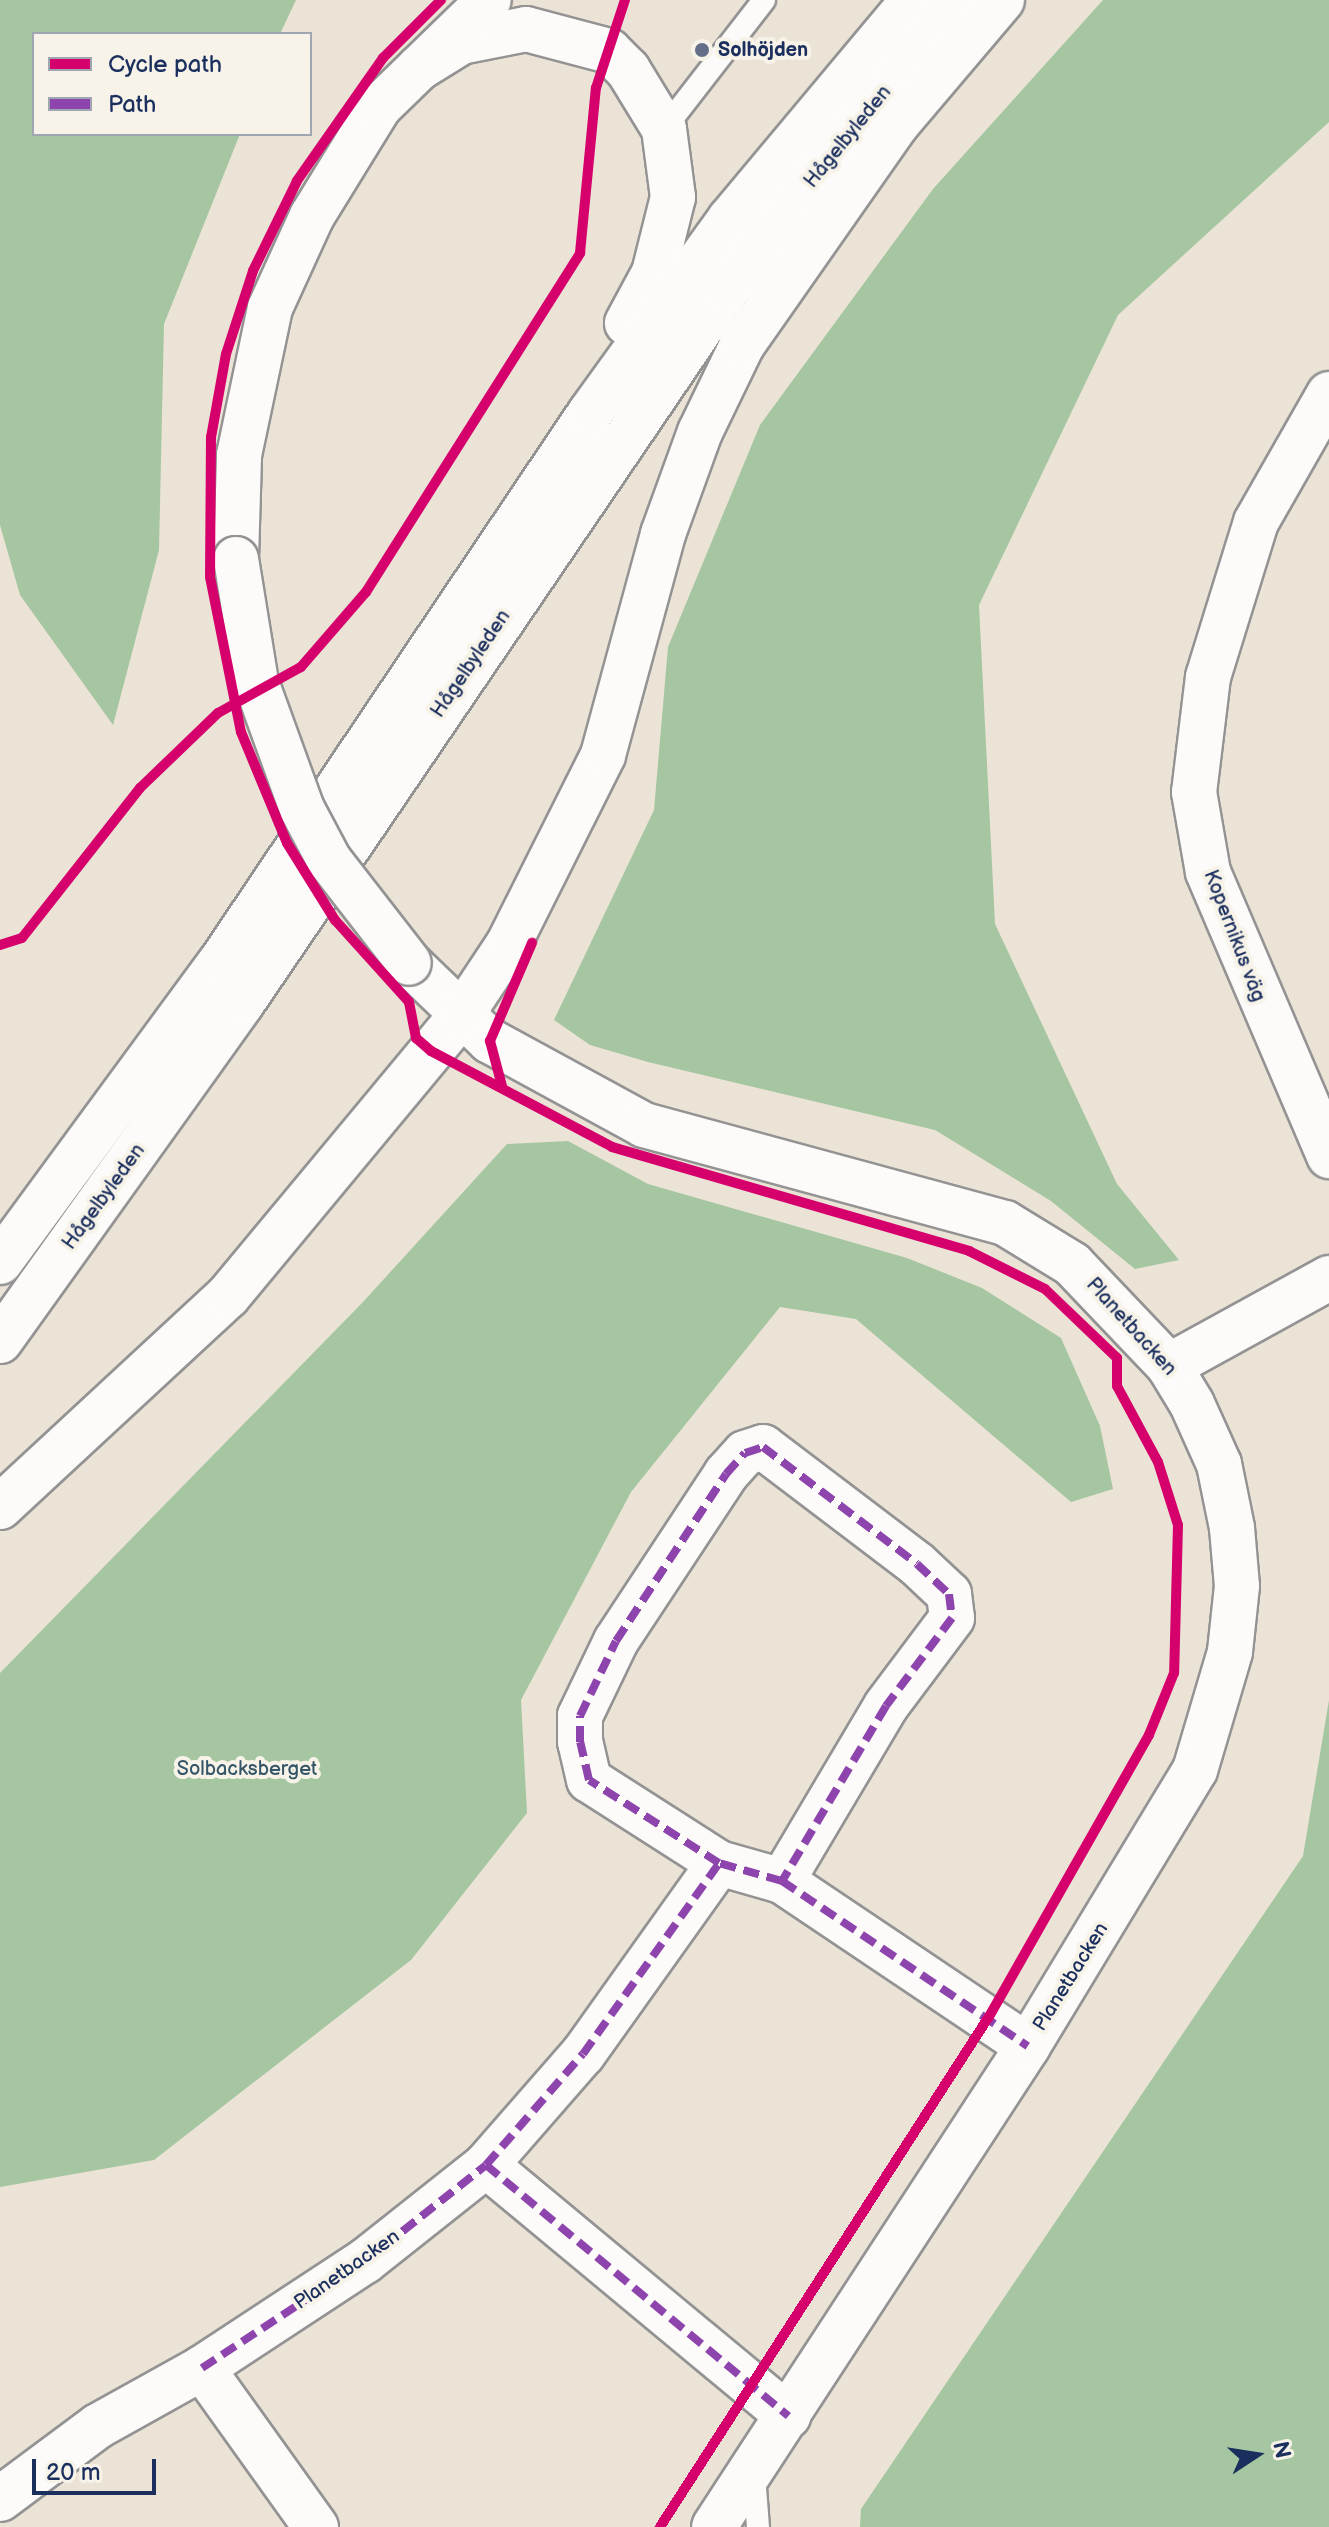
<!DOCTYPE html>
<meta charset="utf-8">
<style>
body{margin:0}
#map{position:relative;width:1329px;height:2527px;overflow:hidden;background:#ebe3d6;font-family:"Balsamiq Sans",sans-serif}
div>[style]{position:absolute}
.forest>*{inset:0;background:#a5c6a0}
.roads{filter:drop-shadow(2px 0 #949394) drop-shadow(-2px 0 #949394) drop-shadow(0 2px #949394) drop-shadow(0 -2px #949394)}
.service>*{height:22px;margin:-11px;padding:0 11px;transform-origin:11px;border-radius:11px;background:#fcfbf9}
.minor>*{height:44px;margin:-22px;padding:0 22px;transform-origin:22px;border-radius:22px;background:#fcfbf9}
.secondary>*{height:44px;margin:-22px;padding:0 22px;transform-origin:22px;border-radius:22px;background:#fcfbf9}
.bridges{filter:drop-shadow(2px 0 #949394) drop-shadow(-2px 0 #949394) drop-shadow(0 2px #949394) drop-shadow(0 -2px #949394)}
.secondary-bridge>*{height:44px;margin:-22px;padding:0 22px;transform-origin:22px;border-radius:22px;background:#fcfbf9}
.quiet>*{height:8px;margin-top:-4px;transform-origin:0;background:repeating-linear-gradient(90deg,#8e44ad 0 16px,transparent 0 24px)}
.cycleway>*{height:10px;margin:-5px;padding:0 5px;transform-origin:5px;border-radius:5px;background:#d6006c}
.dots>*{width:22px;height:22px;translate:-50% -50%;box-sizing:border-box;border:4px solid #f7f3e8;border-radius:50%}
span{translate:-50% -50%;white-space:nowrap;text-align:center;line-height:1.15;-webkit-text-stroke:8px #f7f3e8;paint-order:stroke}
.poi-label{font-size:20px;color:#1b2f5e;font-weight:700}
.left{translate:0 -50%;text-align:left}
.street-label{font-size:20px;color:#1b2f5e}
.park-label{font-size:20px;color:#355668}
.legend{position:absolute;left:32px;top:32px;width:280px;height:104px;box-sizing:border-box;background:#f7f3e8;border:2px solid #9fa5b1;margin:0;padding:10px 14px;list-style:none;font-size:24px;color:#1b2f5e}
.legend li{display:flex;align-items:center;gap:16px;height:40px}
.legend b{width:40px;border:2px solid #9fa5b1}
.north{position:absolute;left:1217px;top:2415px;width:80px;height:80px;-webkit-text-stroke:6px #f7f3e8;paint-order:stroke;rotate:78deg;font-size:22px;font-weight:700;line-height:32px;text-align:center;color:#1b2f5e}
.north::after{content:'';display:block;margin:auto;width:28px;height:36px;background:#1b2f5e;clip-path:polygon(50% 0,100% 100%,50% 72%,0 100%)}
.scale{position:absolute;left:32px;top:2459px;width:124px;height:36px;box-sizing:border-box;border:4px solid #1b2f5e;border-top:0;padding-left:10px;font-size:24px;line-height:28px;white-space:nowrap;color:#1b2f5e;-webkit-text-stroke:6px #f7f3e8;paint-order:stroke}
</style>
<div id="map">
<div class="forest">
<div style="clip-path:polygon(0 0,296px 0,280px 34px,34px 34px,34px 134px,240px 134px,164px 324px,159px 550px,113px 725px,20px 595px,0 525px)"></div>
<div style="clip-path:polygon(1103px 0,1329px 0,1329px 122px,1118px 315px,979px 605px,995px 924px,1117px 1184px,1179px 1260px,1135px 1269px,1051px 1201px,935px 1130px,648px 1062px,590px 1045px,554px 1020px,654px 810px,668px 647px,760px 425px,933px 189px)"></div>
<div style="clip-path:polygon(568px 1141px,648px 1184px,907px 1258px,982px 1288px,1061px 1338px,1100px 1426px,1113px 1489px,1071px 1502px,856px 1319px,780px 1307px,631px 1492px,521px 1700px,527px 1813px,411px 1960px,154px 2160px,0 2187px,0 1673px,363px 1302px,507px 1144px)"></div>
<div style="clip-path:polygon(1329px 1700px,1329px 2527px,860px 2527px,861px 2509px,1303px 1856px)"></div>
</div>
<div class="roads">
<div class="service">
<div style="left:664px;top:129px;width:163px;rotate:-52.2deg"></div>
<div style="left:754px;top:2475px;width:52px;rotate:85.6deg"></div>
</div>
<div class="minor">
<div style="left:1329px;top:394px;width:147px;rotate:119.7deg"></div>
<div style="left:1256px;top:522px;width:162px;rotate:107.2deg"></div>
<div style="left:1208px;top:677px;width:116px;rotate:96.9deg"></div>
<div style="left:1194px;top:792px;width:81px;rotate:80.1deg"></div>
<div style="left:1208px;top:872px;width:309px;rotate:66.9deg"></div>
<div style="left:462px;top:1014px;width:39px;rotate:44deg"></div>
<div style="left:490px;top:1041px;width:175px;rotate:28.6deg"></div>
<div style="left:644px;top:1125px;width:374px;rotate:15.2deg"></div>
<div style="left:1005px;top:1223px;width:79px;rotate:31.5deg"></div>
<div style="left:1072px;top:1264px;width:141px;rotate:46.4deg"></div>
<div style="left:1169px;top:1366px;width:44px;rotate:58.8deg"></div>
<div style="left:1192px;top:1404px;width:66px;rotate:65.8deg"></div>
<div style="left:1219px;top:1464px;width:65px;rotate:78.5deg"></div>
<div style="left:1232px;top:1528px;width:58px;rotate:85.1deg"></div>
<div style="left:1237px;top:1586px;width:66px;rotate:96.1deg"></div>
<div style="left:1230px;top:1652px;width:123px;rotate:106.5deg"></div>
<div style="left:1195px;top:1770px;width:323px;rotate:121.2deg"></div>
<div style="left:1028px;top:2046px;width:574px;rotate:123.14deg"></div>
<div style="left:1169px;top:1366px;width:183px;rotate:-28.8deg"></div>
<div style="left:782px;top:1881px;width:66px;rotate:-164.1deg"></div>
<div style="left:719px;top:1863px;width:154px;rotate:-147.4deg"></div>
<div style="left:589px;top:1780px;width:39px;rotate:-103deg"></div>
<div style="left:580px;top:1742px;width:26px;rotate:-90deg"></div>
<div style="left:580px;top:1716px;width:83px;rotate:-64.4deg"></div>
<div style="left:616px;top:1641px;width:200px;rotate:-56.6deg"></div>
<div style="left:726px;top:1474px;width:28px;rotate:-48deg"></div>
<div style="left:745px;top:1453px;width:19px;rotate:-18deg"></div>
<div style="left:763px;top:1447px;width:193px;rotate:37.2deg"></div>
<div style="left:917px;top:1564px;width:44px;rotate:43.2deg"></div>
<div style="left:949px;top:1594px;width:24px;rotate:83deg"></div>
<div style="left:952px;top:1618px;width:110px;rotate:126.9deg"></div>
<div style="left:886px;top:1706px;width:204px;rotate:120.7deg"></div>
<div style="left:782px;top:1881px;width:296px;rotate:33.9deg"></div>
<div style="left:486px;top:2165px;width:393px;rotate:39.7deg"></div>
<div style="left:202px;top:2368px;width:195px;rotate:-33.3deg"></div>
<div style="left:365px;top:2261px;width:154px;rotate:-38.4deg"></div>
<div style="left:486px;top:2165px;width:147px;rotate:-48.9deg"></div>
<div style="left:583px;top:2054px;width:234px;rotate:-54.5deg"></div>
<div style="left:0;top:2499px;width:122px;rotate:-36.7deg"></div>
<div style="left:98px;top:2426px;width:119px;rotate:-29.1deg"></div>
<div style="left:202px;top:2368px;width:196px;rotate:54.4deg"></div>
</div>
<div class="secondary">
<div style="left:419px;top:68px;width:49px;rotate:-31.8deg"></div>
<div style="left:461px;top:42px;width:66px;rotate:-11.3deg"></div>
<div style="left:526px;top:29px;width:86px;rotate:14.8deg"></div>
<div style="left:609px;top:51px;width:27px;rotate:45deg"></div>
<div style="left:628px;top:70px;width:69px;rotate:58.6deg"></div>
<div style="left:664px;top:129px;width:69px;rotate:82.5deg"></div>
<div style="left:673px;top:197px;width:78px;rotate:104deg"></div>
<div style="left:654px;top:273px;width:57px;rotate:118.4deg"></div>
<div style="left:236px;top:559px;width:104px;rotate:-88.3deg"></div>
<div style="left:239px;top:455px;width:150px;rotate:-78.1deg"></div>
<div style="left:270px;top:308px;width:101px;rotate:-65.5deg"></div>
<div style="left:312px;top:216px;width:128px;rotate:-58.4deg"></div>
<div style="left:379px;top:107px;width:153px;rotate:-44.2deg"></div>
<div style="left:409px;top:963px;width:74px;rotate:43.9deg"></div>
<div style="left:0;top:1262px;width:371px;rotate:-53.7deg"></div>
<div style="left:220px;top:963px;width:663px;rotate:-56.07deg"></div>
<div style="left:590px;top:413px;width:239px;rotate:-54.2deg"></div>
<div style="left:730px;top:219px;width:285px;rotate:-50.1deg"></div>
<div style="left:0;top:1341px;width:416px;rotate:-54.4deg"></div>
<div style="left:242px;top:1003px;width:862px;rotate:-55.78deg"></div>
<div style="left:727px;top:290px;width:372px;rotate:-51.2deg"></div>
<div style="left:0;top:1507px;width:311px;rotate:-42.8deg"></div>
<div style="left:228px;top:1296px;width:366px;rotate:-50.3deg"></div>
<div style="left:462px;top:1014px;width:85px;rotate:-56.5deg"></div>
<div style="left:509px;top:943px;width:210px;rotate:-63.4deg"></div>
<div style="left:603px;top:755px;width:229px;rotate:-74.8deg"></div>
<div style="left:663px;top:534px;width:109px;rotate:-70.1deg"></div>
<div style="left:700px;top:432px;width:97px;rotate:-64.2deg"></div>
<div style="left:742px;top:345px;width:269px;rotate:-55deg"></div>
<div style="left:896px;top:125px;width:164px;rotate:-49.7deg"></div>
</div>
</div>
<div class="bridges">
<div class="secondary-bridge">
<div style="left:236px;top:559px;width:125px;rotate:80.8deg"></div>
<div style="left:256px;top:682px;width:135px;rotate:70.1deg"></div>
<div style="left:302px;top:809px;width:58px;rotate:62.1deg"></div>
<div style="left:329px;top:860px;width:130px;rotate:52.2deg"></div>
</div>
</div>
<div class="quiet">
<div style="left:782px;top:1881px;width:66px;rotate:-164.1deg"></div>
<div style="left:719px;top:1863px;width:154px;rotate:-147.4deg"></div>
<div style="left:589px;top:1780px;width:39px;rotate:-103deg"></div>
<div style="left:580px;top:1742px;width:26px;rotate:-90deg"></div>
<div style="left:580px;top:1716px;width:83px;rotate:-64.4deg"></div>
<div style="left:616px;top:1641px;width:200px;rotate:-56.6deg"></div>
<div style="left:726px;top:1474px;width:28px;rotate:-48deg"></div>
<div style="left:745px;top:1453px;width:19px;rotate:-18deg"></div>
<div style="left:763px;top:1447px;width:193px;rotate:37.2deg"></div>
<div style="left:917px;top:1564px;width:44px;rotate:43.2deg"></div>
<div style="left:949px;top:1594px;width:24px;rotate:83deg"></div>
<div style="left:952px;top:1618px;width:110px;rotate:126.9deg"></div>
<div style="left:886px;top:1706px;width:204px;rotate:120.7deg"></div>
<div style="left:782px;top:1881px;width:296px;rotate:33.9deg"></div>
<div style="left:486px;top:2165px;width:393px;rotate:39.7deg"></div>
<div style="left:202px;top:2368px;width:195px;rotate:-33.3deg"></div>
<div style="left:365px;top:2261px;width:154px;rotate:-38.4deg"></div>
<div style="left:486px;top:2165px;width:147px;rotate:-48.9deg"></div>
<div style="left:583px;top:2054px;width:234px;rotate:-54.5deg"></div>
</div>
<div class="cycleway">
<div style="left:441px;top:0;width:82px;rotate:135deg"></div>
<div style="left:383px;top:58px;width:150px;rotate:125deg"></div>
<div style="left:297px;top:181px;width:100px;rotate:116.1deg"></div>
<div style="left:253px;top:271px;width:87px;rotate:108deg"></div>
<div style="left:226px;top:354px;width:84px;rotate:100.2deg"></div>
<div style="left:211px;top:437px;width:140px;rotate:90.4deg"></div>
<div style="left:210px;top:577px;width:158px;rotate:78.7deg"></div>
<div style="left:241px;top:732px;width:120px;rotate:67.5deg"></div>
<div style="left:287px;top:843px;width:91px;rotate:58.1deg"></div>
<div style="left:335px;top:920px;width:110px;rotate:47.9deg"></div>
<div style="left:409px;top:1002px;width:37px;rotate:79deg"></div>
<div style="left:416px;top:1038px;width:20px;rotate:41deg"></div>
<div style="left:431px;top:1051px;width:205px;rotate:27.9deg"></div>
<div style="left:612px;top:1147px;width:372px;rotate:16.2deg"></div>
<div style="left:969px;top:1251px;width:85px;rotate:26.6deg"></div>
<div style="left:1045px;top:1289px;width:100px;rotate:43.8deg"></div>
<div style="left:1117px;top:1358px;width:28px;rotate:90deg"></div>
<div style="left:1117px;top:1386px;width:86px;rotate:61.7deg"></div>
<div style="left:1158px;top:1462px;width:66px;rotate:72.4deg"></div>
<div style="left:1178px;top:1525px;width:148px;rotate:91.5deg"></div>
<div style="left:1174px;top:1673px;width:67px;rotate:112deg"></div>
<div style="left:1149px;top:1735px;width:326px;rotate:119.6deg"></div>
<div style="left:988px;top:2018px;width:606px;rotate:122.8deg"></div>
<div style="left:0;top:945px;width:23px;rotate:-18deg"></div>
<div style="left:22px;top:938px;width:191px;rotate:-51.8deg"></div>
<div style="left:140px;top:788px;width:108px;rotate:-43.9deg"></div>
<div style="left:218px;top:713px;width:95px;rotate:-29deg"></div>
<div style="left:301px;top:667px;width:99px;rotate:-49.1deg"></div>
<div style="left:366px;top:592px;width:401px;rotate:-57.7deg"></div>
<div style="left:580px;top:253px;width:166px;rotate:-84.5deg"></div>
<div style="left:596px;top:88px;width:93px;rotate:-71.8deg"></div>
<div style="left:502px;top:1086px;width:47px;rotate:-104.9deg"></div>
<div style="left:490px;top:1041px;width:107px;rotate:-66.8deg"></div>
</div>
<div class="dots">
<div style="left:702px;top:50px;background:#646e88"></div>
</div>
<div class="poi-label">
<span class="left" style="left:718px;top:50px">Solhöjden</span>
</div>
<div class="street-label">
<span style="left:848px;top:137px;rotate:-51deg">Hågelbyleden</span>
<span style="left:471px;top:664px;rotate:-56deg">Hågelbyleden</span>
<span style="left:1234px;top:936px;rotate:69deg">Kopernikus väg</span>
<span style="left:104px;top:1197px;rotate:-54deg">Hågelbyleden</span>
<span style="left:1131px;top:1327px;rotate:48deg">Planetbacken</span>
<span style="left:1071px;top:1977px;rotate:-58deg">Planetbacken</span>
<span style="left:347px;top:2270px;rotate:-35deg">Planetbacken</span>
</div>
<div class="park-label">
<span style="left:247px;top:1769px">Solbacksberget</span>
</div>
<ul class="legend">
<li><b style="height:10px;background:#d6006c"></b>Cycle path</li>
<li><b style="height:10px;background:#8e44ad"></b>Path</li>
</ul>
<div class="north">N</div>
<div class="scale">20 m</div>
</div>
